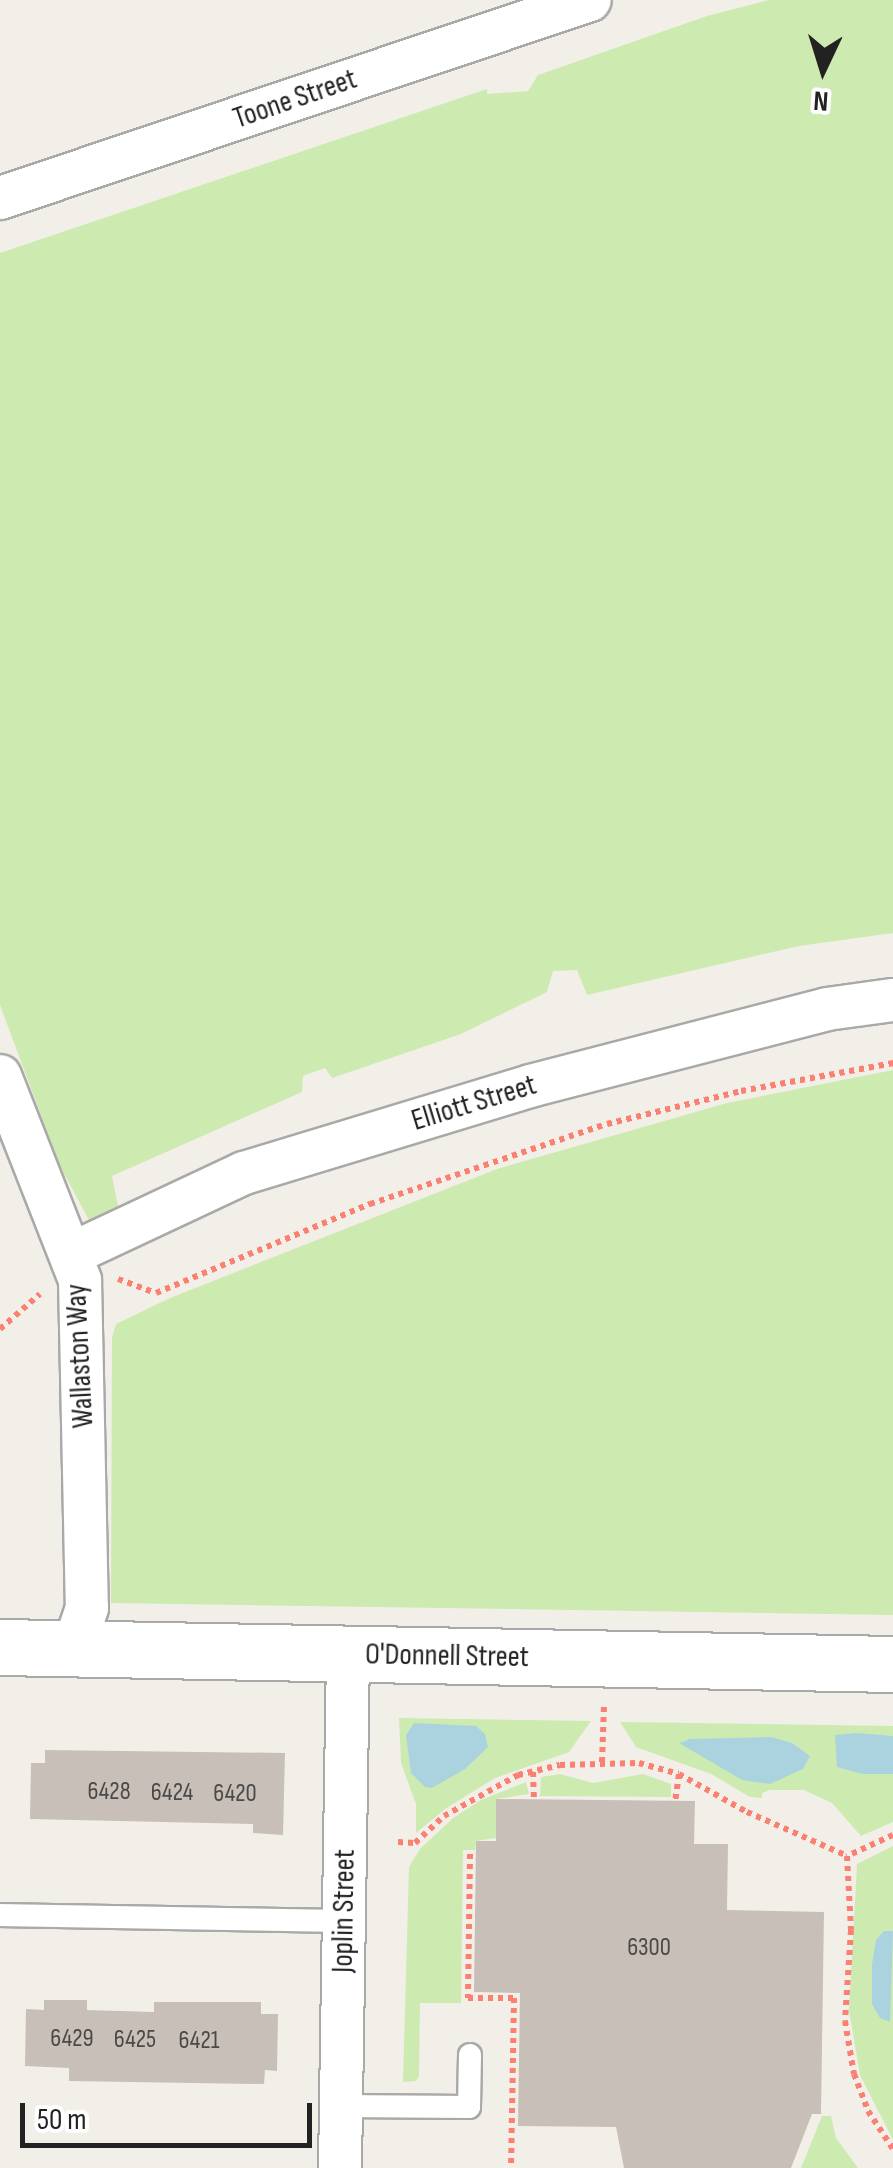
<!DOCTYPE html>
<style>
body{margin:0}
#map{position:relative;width:893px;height:2168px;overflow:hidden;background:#f2efe9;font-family:"Sofia Sans Condensed",sans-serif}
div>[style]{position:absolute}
.grass>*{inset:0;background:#cdebb0}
.water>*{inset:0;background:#aad3df}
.building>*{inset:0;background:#c7bfb8}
.path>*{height:6px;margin-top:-3px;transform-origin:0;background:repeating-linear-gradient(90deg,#fa8072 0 5px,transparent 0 10px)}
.roads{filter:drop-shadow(2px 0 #a9a9a9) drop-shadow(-2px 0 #a9a9a9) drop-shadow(0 2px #a9a9a9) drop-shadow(0 -2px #a9a9a9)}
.service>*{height:22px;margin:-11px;padding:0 11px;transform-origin:11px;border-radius:11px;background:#fff}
.minor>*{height:42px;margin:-21px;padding:0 21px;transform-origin:21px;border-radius:21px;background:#fff}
.tertiary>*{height:55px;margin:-27.5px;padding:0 27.5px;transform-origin:27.5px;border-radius:27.5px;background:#fff}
span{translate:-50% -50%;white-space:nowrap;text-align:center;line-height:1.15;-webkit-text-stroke:10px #fff;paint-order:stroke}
.number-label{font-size:25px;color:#4b4948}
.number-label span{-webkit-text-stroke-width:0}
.street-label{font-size:30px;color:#222}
.north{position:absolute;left:773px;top:20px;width:100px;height:100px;-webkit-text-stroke:8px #fff;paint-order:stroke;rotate:184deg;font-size:28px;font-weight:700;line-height:40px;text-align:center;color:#222}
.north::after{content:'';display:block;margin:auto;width:35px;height:45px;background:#222;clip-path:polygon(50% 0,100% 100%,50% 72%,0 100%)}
.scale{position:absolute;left:20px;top:2103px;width:292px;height:45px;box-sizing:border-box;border:5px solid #222;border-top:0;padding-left:12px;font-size:30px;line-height:35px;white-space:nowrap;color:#222;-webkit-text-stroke:8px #fff;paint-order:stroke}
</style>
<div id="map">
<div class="grass">
<div style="clip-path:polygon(769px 0,893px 0,893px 933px,799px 946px,587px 995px,577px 970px,553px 971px,547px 992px,461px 1034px,332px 1078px,325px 1068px,303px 1076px,302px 1092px,112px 1176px,118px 1206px,108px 1217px,90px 1222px,59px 1164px,0 1005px,0 253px,487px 89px,487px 94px,528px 91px,538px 75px,707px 16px)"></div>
<div style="clip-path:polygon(893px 1070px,893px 1615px,111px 1603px,112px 1337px,116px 1324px,170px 1298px,497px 1169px,727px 1103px)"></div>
<div style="clip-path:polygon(399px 1718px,591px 1721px,569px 1752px,495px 1778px,445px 1809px,416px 1833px,416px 1804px,401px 1763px)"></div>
<div style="clip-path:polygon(620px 1722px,893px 1726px,893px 1822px,861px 1836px,832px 1803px,804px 1790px,770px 1790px,762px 1793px,762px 1798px,750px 1797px,711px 1774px,636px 1747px)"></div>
<div style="clip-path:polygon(560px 1774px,593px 1783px,643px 1774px,671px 1784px,671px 1797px,540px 1796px,541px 1777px)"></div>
<div style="clip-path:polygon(526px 1782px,529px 1794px,496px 1799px,496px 1838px,476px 1841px,475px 1850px,463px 1850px,461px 2003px,420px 2003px,419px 2076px,416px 2081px,403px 2082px,409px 1867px,420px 1849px,453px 1818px,481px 1800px)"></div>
<div style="clip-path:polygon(893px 1846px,893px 2140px,860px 2075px,849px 2010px,857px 1864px)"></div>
<div style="clip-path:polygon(822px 2116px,831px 2116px,836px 2138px,858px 2168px,801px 2168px)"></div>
</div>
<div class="water">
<div style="clip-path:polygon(414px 1723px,476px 1726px,485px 1734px,488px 1747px,465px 1769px,432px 1788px,425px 1787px,411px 1773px,406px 1735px)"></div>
<div style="clip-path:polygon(857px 1733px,893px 1736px,893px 1774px,862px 1774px,837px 1767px,835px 1735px)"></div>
<div style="clip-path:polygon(771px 1737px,792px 1743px,810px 1756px,803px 1769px,770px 1784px,742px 1780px,679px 1743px,690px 1739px)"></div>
<div style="clip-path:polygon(884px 1931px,893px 1931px,890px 2022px,880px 2018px,872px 2004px,872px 1964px,876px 1940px)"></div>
</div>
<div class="building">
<div style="clip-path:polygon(45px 1750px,285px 1753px,283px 1835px,253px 1833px,253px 1824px,30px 1819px,31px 1763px,45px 1763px)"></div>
<div style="clip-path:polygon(496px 1799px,695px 1801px,694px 1844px,728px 1844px,727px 1910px,824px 1912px,821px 2114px,812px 2114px,791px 2168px,624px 2168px,616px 2127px,518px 2126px,520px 1993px,474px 1992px,476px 1841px,496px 1841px)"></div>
<div style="clip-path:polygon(44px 2000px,87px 2000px,87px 2010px,154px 2012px,154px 2002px,261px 2002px,261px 2014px,278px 2014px,277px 2071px,265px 2070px,264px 2084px,69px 2081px,69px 2068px,25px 2066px,26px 2009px,44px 2010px)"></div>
</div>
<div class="path">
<div style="left:118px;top:1279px;width:40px;rotate:20.2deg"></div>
<div style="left:156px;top:1293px;width:232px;rotate:-22.6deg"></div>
<div style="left:370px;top:1204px;width:250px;rotate:-18.7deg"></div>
<div style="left:607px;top:1124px;width:138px;rotate:-13.8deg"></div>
<div style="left:741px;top:1091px;width:155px;rotate:-10.4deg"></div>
<div style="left:0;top:1329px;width:53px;rotate:-41.2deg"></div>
<div style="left:602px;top:1762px;width:57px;rotate:-88deg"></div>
<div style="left:533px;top:1772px;width:27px;rotate:88deg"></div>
<div style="left:679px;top:1774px;width:78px;rotate:29.2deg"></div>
<div style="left:747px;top:1812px;width:109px;rotate:23.7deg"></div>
<div style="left:893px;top:1835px;width:51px;rotate:155.5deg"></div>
<div style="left:847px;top:1856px;width:74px;rotate:86.9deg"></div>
<div style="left:851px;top:1930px;width:91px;rotate:93.8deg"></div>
<div style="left:845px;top:2021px;width:54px;rotate:80.4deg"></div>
<div style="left:854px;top:2074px;width:40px;rotate:69deg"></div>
<div style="left:868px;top:2111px;width:45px;rotate:56.7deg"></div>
<div style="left:398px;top:1842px;width:17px;rotate:3deg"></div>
<div style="left:415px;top:1843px;width:40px;rotate:-43deg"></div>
<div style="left:444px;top:1816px;width:85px;rotate:-29deg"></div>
<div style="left:518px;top:1775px;width:43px;rotate:-13.4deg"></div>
<div style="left:560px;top:1765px;width:79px;rotate:-1.5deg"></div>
<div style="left:639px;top:1763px;width:41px;rotate:15.4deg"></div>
<div style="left:679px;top:1774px;width:27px;rotate:98deg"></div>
<div style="left:470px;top:1854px;width:144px;rotate:90.8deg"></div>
<div style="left:468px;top:1998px;width:46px"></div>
<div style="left:514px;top:1998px;width:170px;rotate:91deg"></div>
</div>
<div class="roads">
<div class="service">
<div style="left:0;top:1915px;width:344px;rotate:1deg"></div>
<div style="left:341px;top:2106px;width:128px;rotate:0.4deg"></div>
<div style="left:469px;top:2107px;width:52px;rotate:-88.9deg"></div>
</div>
<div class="minor">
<div style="left:0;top:198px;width:622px;rotate:-18.55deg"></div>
<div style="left:0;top:1076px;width:219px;rotate:68.6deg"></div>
<div style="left:80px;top:1280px;width:328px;rotate:88.8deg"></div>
<div style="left:87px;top:1608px;width:43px;rotate:108.9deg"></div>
<div style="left:71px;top:1254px;width:191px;rotate:-25.1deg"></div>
<div style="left:244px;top:1173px;width:299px;rotate:-16.9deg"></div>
<div style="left:530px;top:1086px;width:307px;rotate:-14.5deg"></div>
<div style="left:827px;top:1009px;width:67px;rotate:-7.8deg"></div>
<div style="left:340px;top:2168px;width:514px;rotate:-89.11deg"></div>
</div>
<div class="tertiary">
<div style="left:0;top:1647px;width:893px;rotate:1.09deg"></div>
</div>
</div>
<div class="number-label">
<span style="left:109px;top:1792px">6428</span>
<span style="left:172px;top:1793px">6424</span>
<span style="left:235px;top:1794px">6420</span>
<span style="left:649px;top:1948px">6300</span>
<span style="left:72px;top:2039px">6429</span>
<span style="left:135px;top:2040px">6425</span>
<span style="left:199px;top:2041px">6421</span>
</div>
<div class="street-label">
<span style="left:295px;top:99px;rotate:-19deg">Toone Street</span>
<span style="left:474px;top:1103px;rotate:-17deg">Elliott Street</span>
<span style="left:80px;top:1356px;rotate:-93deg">Wallaston Way</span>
<span style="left:447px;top:1656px;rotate:1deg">O'Donnell Street</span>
<span style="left:344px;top:1911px;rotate:-89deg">Joplin Street</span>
</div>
<div class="north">N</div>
<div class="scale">50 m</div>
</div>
